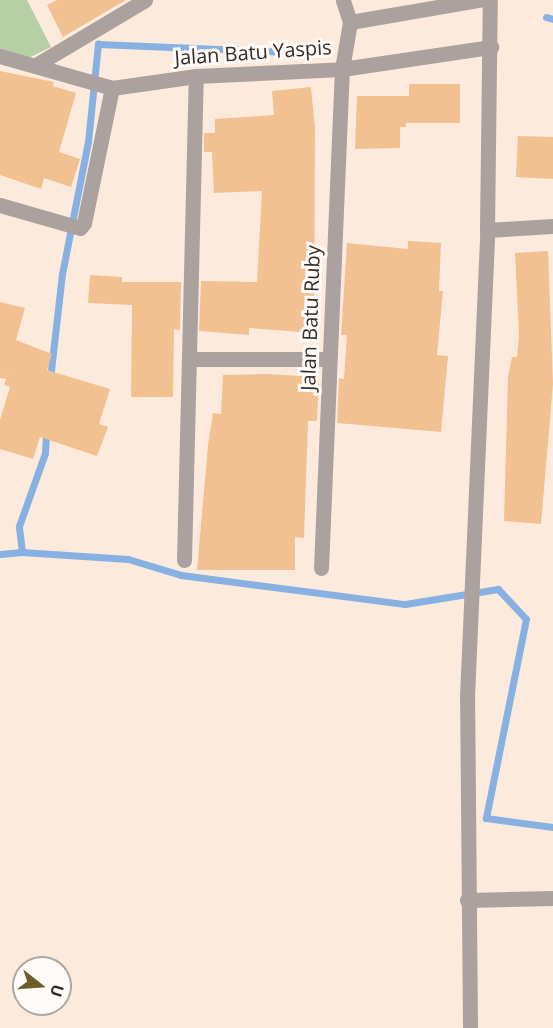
<!DOCTYPE html>
<style>
body{margin:0}
#map{position:relative;width:553px;height:1028px;overflow:hidden;background:#fcebdc;font-family:"Open Sans",sans-serif}
div>[style]{position:absolute}
.green>*{inset:0;background:#b6cfa5}
.stream>*{height:7px;margin:-3.5px;padding:0 3.5px;transform-origin:3.5px;border-radius:3.5px;background:#87b1e2}
.building>*{inset:0;background:#f2c192}
.minor>*{height:15px;margin:-7.5px;padding:0 7.5px;transform-origin:7.5px;border-radius:7.5px;background:#aba19f}
span{translate:-50% -50%;white-space:nowrap;text-align:center;line-height:1.15;-webkit-text-stroke:6px #fffbf8;paint-order:stroke}
.street-label{font-size:20px;color:#332d27}
.north{position:absolute;left:12px;top:956px;width:60px;height:60px;box-sizing:border-box;background:#fffbf8;border:2px solid #ada9a4;border-radius:50%;rotate:107deg;font-size:16px;font-weight:700;line-height:24px;text-align:center;color:#332d27}
.north::after{content:'';display:block;margin:auto;width:21px;height:27px;background:#6b5e2b;clip-path:polygon(50% 0,100% 100%,50% 72%,0 100%)}
</style>
<div id="map">
<div class="green">
<div style="clip-path:polygon(0 0,27px 0,51px 47px,22px 61px,0 54px)"></div>
</div>
<div class="stream">
<div style="left:546px;top:17px;width:7px;rotate:16deg"></div>
<div style="left:50px;top:379px;width:106px;rotate:-83.5deg"></div>
<div style="left:62px;top:274px;width:135px;rotate:-78.9deg"></div>
<div style="left:88px;top:142px;width:99px;rotate:-84.2deg"></div>
<div style="left:98px;top:44px;width:213px;rotate:2.4deg"></div>
<div style="left:22px;top:552px;width:106px;rotate:3.8deg"></div>
<div style="left:128px;top:559px;width:55px;rotate:16.8deg"></div>
<div style="left:181px;top:575px;width:226px;rotate:7.4deg"></div>
<div style="left:405px;top:604px;width:94px;rotate:-9.2deg"></div>
<div style="left:498px;top:589px;width:41px;rotate:47deg"></div>
<div style="left:526px;top:619px;width:203px;rotate:101.4deg"></div>
<div style="left:486px;top:818px;width:68px;rotate:7.7deg"></div>
<div style="left:0;top:554px;width:22px;rotate:-5deg"></div>
<div style="left:22px;top:552px;width:26px;rotate:-97deg"></div>
<div style="left:19px;top:526px;width:77px;rotate:-70.4deg"></div>
<div style="left:45px;top:453px;width:21px;rotate:-87deg"></div>
</div>
<div class="building">
<div style="clip-path:polygon(57px 0,126px 0,63px 37px,47px 5px)"></div>
<div style="clip-path:polygon(0 71px,54px 82px,53px 86px,76px 93px,59px 152px,80px 159px,71px 187px,44px 178px,41px 189px,0 175px)"></div>
<div style="clip-path:polygon(409px 84px,460px 84px,460px 123px,406px 123px,406px 127px,400px 127px,400px 148px,355px 149px,357px 96px,409px 96px)"></div>
<div style="clip-path:polygon(311px 87px,315px 129px,314px 333px,249px 328px,249px 335px,199px 331px,201px 281px,257px 282px,262px 191px,214px 193px,212px 152px,204px 152px,204px 133px,215px 133px,215px 119px,274px 115px,272px 91px)"></div>
<div style="clip-path:polygon(518px 136px,553px 137px,553px 179px,516px 177px)"></div>
<div style="clip-path:polygon(408px 241px,441px 243px,439px 291px,443px 291px,437px 355px,448px 356px,441px 432px,337px 423px,339px 378px,344px 379px,347px 335px,341px 335px,347px 243px,408px 249px)"></div>
<div style="clip-path:polygon(548px 251px,553px 384px,541px 524px,504px 521px,508px 377px,512px 357px,517px 357px,519px 335px,515px 253px)"></div>
<div style="clip-path:polygon(90px 275px,122px 277px,122px 282px,181px 282px,180px 330px,174px 329px,173px 397px,131px 397px,132px 305px,88px 303px)"></div>
<div style="clip-path:polygon(0 302px,25px 308px,16px 340px,52px 354px,47px 370px,110px 389px,99px 424px,108px 427px,97px 456px,40px 437px,33px 459px,0 449px,0 420px,10px 387px,4px 385px,12px 362px,6px 379px,0 378px)"></div>
<div style="clip-path:polygon(265px 374px,319px 377px,317px 421px,308px 421px,304px 538px,295px 537px,295px 570px,197px 570px,208px 445px,213px 413px,221px 414px,223px 375px)"></div>
</div>
<div class="minor">
<div style="left:350px;top:22px;width:131px;rotate:-9.7deg"></div>
<div style="left:0;top:56px;width:116px;rotate:15.9deg"></div>
<div style="left:112px;top:88px;width:85px;rotate:-8.1deg"></div>
<div style="left:196px;top:76px;width:146px;rotate:-2.7deg"></div>
<div style="left:342px;top:69px;width:151px;rotate:-8.4deg"></div>
<div style="left:36px;top:65px;width:127px;rotate:-30.8deg"></div>
<div style="left:0;top:205px;width:83px;rotate:16deg"></div>
<div style="left:80px;top:228px;width:6px;rotate:-51deg"></div>
<div style="left:84px;top:223px;width:138px;rotate:-78.3deg"></div>
<div style="left:487px;top:230px;width:66px;rotate:-3.5deg"></div>
<div style="left:192px;top:359px;width:137px"></div>
<div style="left:184px;top:560px;width:484px;rotate:-88.6deg"></div>
<div style="left:321px;top:568px;width:499px;rotate:-87.6deg"></div>
<div style="left:342px;top:69px;width:48px;rotate:-80.3deg"></div>
<div style="left:350px;top:22px;width:23px;rotate:-108deg"></div>
<div style="left:467px;top:900px;width:86px;rotate:-1.3deg"></div>
<div style="left:470px;top:1028px;width:331px;rotate:-90.5deg"></div>
<div style="left:467px;top:697px;width:467px;rotate:-87.5deg"></div>
<div style="left:487px;top:230px;width:230px;rotate:-89.3deg"></div>
</div>
<div class="street-label">
<span style="left:253px;top:52px;rotate:-4deg">Jalan Batu Yaspis</span>
<span style="left:310px;top:318px;rotate:-88deg">Jalan Batu Ruby</span>
</div>
<div class="north">U</div>
</div>
